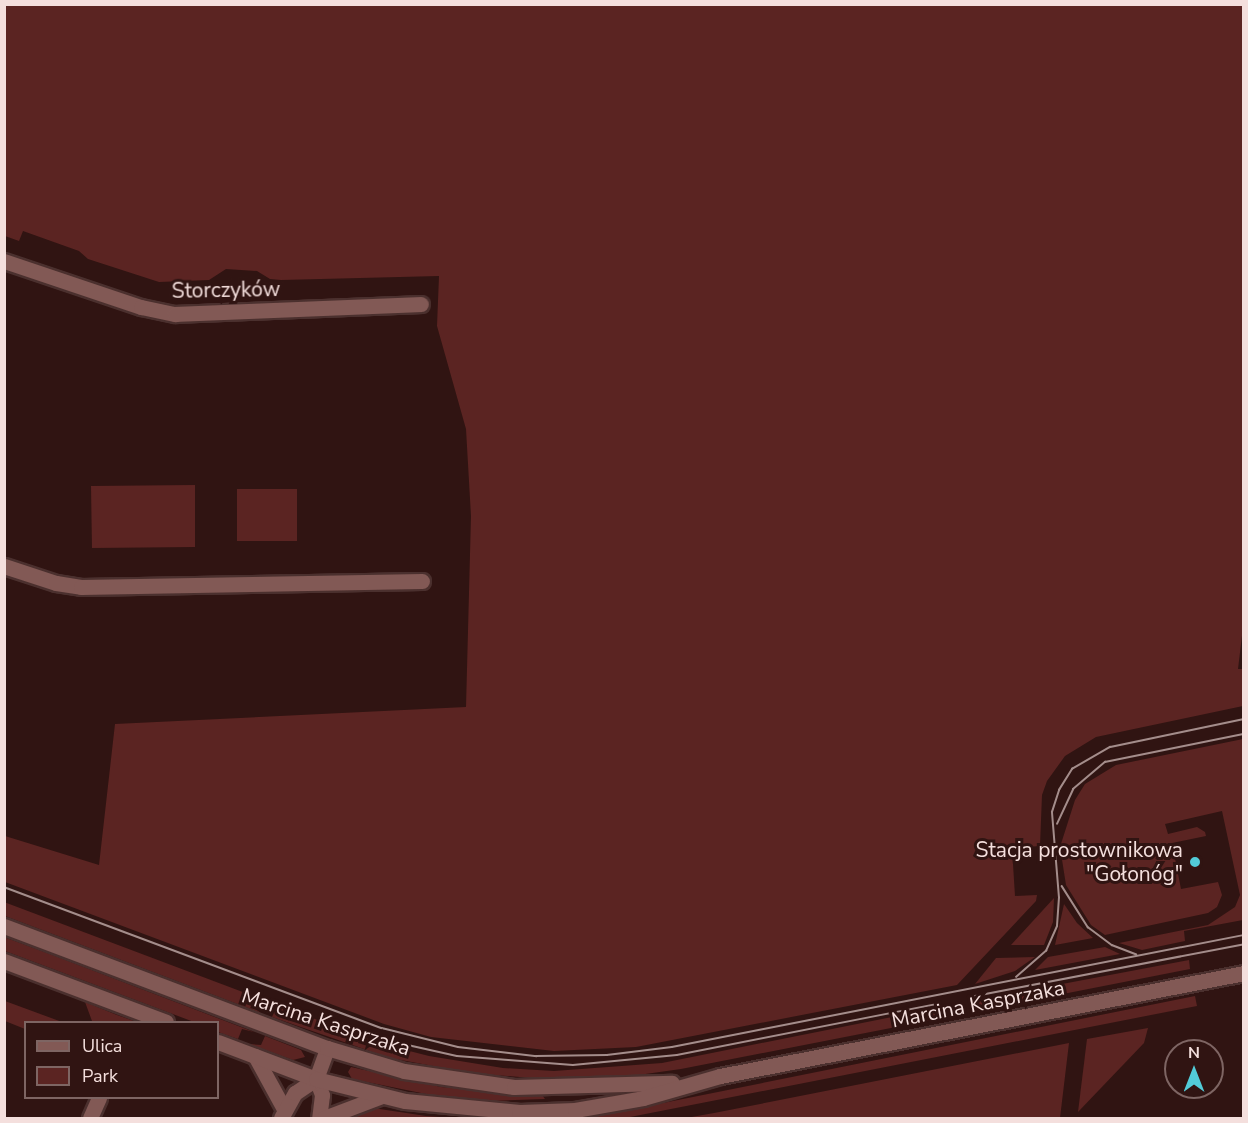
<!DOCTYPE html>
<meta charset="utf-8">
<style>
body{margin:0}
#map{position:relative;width:1248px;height:1123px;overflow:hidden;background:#301412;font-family:"Nunito Sans",sans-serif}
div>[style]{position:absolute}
.green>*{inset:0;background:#5b2422}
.roads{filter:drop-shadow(2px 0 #4b302e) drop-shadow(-2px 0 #4b302e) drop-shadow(0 2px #4b302e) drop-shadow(0 -2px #4b302e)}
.minor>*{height:15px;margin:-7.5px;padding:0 7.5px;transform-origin:7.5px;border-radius:7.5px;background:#825955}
.tertiary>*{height:15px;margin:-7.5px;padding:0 7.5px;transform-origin:7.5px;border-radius:7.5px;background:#825955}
.tram>*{height:1.5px;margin:-0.75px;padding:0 0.75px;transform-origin:0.75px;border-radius:0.75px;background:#a48d8b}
.dots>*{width:16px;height:16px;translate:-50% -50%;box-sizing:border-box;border:3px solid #301412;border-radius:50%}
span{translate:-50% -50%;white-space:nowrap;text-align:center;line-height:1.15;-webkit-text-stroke:6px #301412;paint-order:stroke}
.street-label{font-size:21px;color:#f4dfdd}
.poi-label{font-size:21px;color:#f4dfdd}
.right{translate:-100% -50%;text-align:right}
.frame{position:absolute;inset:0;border:6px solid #f4dfdd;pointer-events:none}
.legend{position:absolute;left:24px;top:1021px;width:195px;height:78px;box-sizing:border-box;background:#301412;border:2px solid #7e6563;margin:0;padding:8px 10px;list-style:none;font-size:18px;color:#f4dfdd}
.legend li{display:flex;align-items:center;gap:12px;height:30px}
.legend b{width:30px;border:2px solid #7e6563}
.north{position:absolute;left:1164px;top:1039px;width:60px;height:60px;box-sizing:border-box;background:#301412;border:2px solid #7e6563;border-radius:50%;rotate:0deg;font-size:16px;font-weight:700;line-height:24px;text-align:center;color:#f4dfdd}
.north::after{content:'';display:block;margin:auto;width:21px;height:27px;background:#52cbd8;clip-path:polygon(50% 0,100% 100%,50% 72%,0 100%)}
</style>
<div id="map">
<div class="green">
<div style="clip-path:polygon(5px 4px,1243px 5px,1244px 619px,1238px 669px,1243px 669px,1243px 706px,1096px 737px,1065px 756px,1047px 781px,1042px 795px,1040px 846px,1012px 848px,1015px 896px,1037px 895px,1036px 901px,957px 985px,636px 1047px,554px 1051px,431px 1037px,384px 1024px,5px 882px,5px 836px,99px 865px,115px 724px,466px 707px,471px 516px,466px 429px,437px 326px,439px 276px,281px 280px,270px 279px,257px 271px,226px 269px,209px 280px,159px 282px,88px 259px,79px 251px,23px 231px,19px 241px,5px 236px)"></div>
<div style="clip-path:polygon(195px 485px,195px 547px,92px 548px,91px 486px)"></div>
<div style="clip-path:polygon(237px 489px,297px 489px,297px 541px,237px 541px)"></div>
<div style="clip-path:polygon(1243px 739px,1243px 920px,1184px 931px,1185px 941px,1142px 950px,1119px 943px,1208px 925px,1235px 907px,1240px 895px,1222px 811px,1165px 824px,1168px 834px,1197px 827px,1205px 832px,1206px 836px,1172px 843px,1181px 889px,1218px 882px,1222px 895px,1217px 907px,1208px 913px,1105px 935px,1091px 925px,1066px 885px,1060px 847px,1075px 800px,1085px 784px,1116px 765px)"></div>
<div style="clip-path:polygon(1054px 898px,1053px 922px,1044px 945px,1011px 945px)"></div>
<div style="clip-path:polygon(4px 902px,256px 997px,252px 1007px,261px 1013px,5px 916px)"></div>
<div style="clip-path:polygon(1064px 904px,1077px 923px,1093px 938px,1055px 945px)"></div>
<div style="clip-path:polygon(4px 937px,55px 956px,254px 1032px,242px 1029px,238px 1039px,218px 1032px,218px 1022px,194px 1022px,5px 951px)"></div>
<div style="clip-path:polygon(1105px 947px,1120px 954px,1035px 970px,1048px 957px)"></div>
<div style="clip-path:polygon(1035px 957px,1015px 971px,975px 984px,996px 958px)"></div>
<div style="clip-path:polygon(1189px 960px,1190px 969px,987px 1009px,972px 1001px)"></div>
<div style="clip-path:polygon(1195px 996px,1197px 1006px,625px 1118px,552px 1118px,648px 1106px)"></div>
<div style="clip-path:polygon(4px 1001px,5px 1001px,62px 1022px,26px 1022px,25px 1029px,5px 1021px)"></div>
<div style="clip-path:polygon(267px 1001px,382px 1044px,429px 1056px,503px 1068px,554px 1071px,662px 1063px,952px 1005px,946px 1016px,937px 1019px,681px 1069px,624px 1077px,555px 1080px,471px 1073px,390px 1058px,272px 1017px,276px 1007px)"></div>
<div style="clip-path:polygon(85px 1002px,117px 1015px,137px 1022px,92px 1021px)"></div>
<div style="clip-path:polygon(1148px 1028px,1144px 1043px,1078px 1112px,1087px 1039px)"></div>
<div style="clip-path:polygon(265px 1036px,301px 1050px,305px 1057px,293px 1060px,249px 1044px,261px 1045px)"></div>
<div style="clip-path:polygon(1069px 1043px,1060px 1118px,686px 1118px,714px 1113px)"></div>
<div style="clip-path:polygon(351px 1067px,441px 1087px,542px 1095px,545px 1099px,491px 1101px,431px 1095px,352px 1079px,348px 1072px)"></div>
<div style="clip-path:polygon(373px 1108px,426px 1116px,455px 1118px,343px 1118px)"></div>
</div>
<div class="roads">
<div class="minor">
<div style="left:4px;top:261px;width:145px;rotate:18.6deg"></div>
<div style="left:141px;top:307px;width:35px;rotate:12deg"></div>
<div style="left:175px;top:314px;width:246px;rotate:-2.3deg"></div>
<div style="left:4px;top:566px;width:55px;rotate:18.1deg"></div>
<div style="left:56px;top:583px;width:25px;rotate:9deg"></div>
<div style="left:81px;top:587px;width:341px;rotate:-1deg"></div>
<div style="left:255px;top:1056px;width:60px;rotate:61.3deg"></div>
<div style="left:316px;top:1079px;width:17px;rotate:69deg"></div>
<div style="left:322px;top:1095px;width:23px;rotate:97deg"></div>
<div style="left:90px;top:1118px;width:22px;rotate:-66deg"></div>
<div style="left:281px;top:1118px;width:29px;rotate:-61deg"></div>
<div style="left:295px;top:1093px;width:25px;rotate:-34deg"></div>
<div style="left:316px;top:1079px;width:33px;rotate:-70deg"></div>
<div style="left:324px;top:1118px;width:62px;rotate:-20.8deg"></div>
</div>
<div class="tertiary">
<div style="left:4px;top:926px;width:345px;rotate:20.7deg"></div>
<div style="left:327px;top:1048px;width:80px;rotate:16.6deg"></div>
<div style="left:404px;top:1071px;width:111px;rotate:8.3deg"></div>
<div style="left:514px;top:1087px;width:158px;rotate:-1.5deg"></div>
<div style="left:4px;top:961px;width:173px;rotate:20.6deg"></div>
<div style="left:218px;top:1042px;width:105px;rotate:20.7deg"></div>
<div style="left:316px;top:1079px;width:92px;rotate:13.9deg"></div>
<div style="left:405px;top:1101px;width:115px;rotate:5.5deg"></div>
<div style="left:519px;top:1112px;width:56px;rotate:-2deg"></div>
<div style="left:575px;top:1110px;width:69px;rotate:-10deg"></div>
<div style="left:643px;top:1098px;width:80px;rotate:-15.9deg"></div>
<div style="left:720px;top:1076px;width:534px;rotate:-11.12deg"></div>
</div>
</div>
<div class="tram">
<div style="left:1057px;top:824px;width:38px;rotate:-65deg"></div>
<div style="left:1073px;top:789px;width:42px;rotate:-40.2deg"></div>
<div style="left:1105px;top:762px;width:142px;rotate:-11.4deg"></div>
<div style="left:1062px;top:886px;width:49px;rotate:57.6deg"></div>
<div style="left:1088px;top:927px;width:30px;rotate:37deg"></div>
<div style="left:1112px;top:945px;width:26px;rotate:21deg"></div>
<div style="left:4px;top:887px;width:403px;rotate:20.5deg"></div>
<div style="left:382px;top:1028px;width:78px;rotate:14deg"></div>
<div style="left:458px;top:1047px;width:79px;rotate:6.6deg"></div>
<div style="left:536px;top:1056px;width:71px;rotate:-0.8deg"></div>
<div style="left:607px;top:1055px;width:65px;rotate:-7deg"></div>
<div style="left:672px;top:1047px;width:583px;rotate:-11.08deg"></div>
<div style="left:1016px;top:977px;width:40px;rotate:-41deg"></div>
<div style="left:1046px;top:951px;width:27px;rotate:-66deg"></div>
<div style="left:1057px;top:926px;width:28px;rotate:-86deg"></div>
<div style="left:1059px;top:898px;width:86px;rotate:-94.7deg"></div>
<div style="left:1052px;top:812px;width:23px;rotate:-72deg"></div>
<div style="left:1059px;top:790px;width:25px;rotate:-58deg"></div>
<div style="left:1072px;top:769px;width:44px;rotate:-30.1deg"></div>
<div style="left:1110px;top:747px;width:137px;rotate:-11.8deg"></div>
<div style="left:970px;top:997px;width:279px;rotate:-10.9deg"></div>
<div style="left:334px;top:1021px;width:69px;rotate:18.7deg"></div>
<div style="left:399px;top:1043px;width:59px;rotate:12.6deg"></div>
<div style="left:457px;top:1056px;width:116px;rotate:4.4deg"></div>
<div style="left:573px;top:1065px;width:104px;rotate:-5.5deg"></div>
<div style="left:677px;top:1055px;width:265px;rotate:-11.1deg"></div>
</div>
<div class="dots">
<div style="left:1195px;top:862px;background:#52cbd8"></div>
</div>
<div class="street-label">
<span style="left:226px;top:290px;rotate:-1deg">Storczyków</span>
<span style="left:978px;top:1004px;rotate:-11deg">Marcina Kasprzaka</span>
<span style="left:326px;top:1022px;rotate:18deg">Marcina Kasprzaka</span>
</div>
<div class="poi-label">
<span class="right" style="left:1183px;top:862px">Stacja prostownikowa<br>"Gołonóg"</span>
</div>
<div class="frame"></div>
<ul class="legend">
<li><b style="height:8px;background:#825955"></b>Ulica</li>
<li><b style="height:16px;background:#5b2422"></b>Park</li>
</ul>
<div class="north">N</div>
</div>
